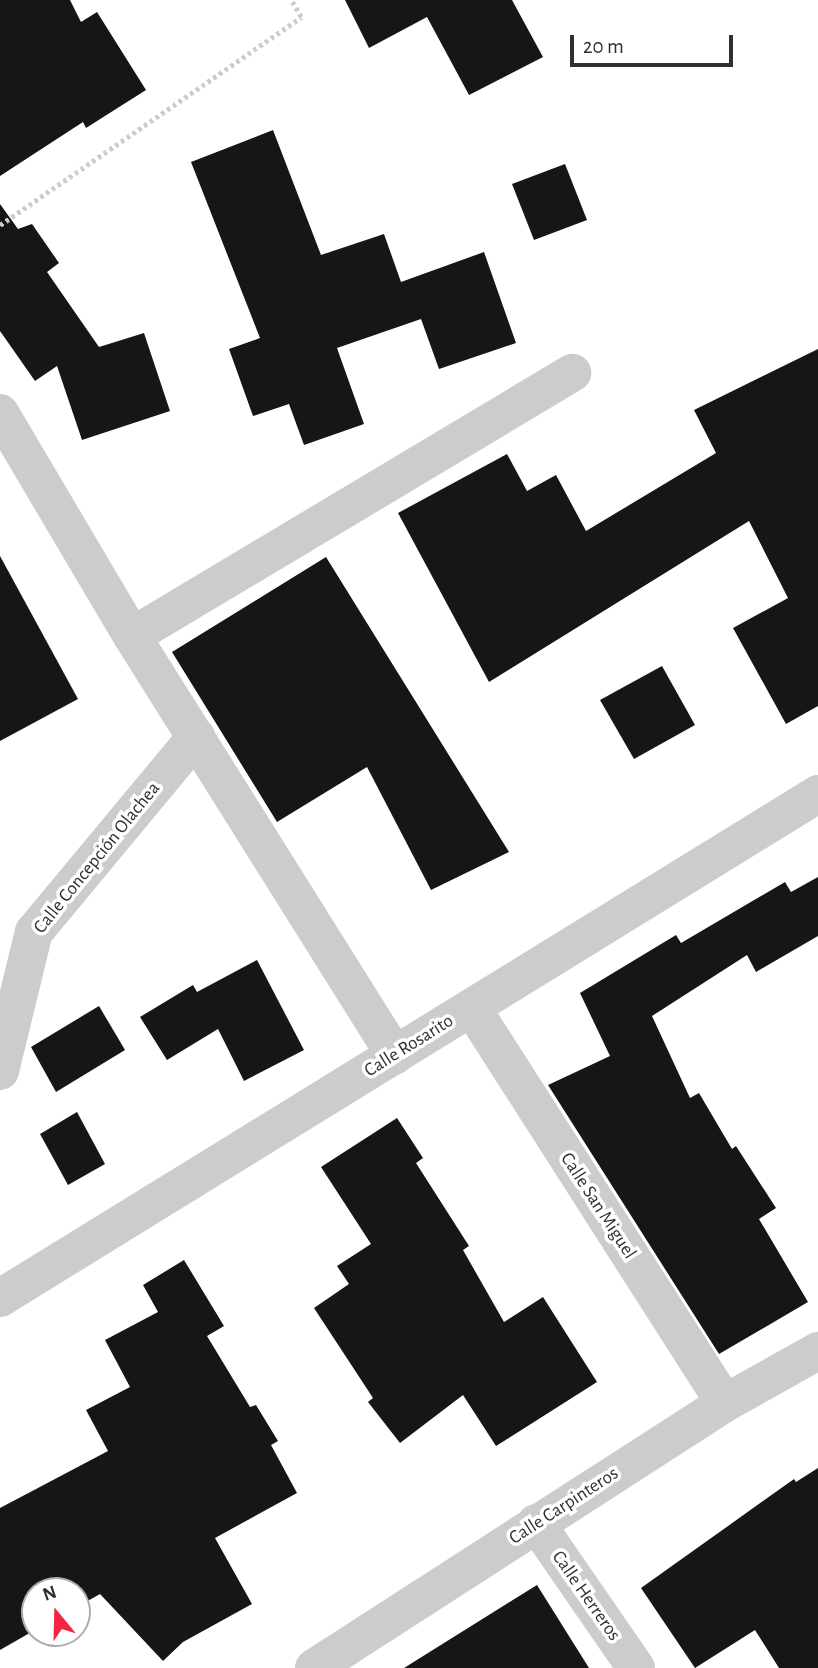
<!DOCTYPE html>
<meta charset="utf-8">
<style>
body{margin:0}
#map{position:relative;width:818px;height:1668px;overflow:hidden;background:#fff;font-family:"Alegreya Sans",sans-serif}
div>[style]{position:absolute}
.building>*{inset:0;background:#161616}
.path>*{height:4.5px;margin-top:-2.25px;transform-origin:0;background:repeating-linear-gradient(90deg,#ccc 0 3.5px,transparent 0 7px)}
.street>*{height:38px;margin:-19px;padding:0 19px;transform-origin:19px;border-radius:19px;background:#ccc}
span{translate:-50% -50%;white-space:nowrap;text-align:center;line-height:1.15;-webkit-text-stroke:7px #fff;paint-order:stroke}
.street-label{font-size:19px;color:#2f2f2f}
.north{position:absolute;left:21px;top:1577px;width:70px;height:70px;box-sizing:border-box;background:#fff;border:2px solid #acacac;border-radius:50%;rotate:341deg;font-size:19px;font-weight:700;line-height:28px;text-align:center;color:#2f2f2f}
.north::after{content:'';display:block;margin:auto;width:24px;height:32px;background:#f2263f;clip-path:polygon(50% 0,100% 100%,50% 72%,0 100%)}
.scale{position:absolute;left:570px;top:35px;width:163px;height:32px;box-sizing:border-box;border:4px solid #2f2f2f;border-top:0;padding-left:9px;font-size:21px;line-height:24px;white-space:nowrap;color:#2f2f2f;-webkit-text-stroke:5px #fff;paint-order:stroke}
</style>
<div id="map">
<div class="building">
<div style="clip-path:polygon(0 0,70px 0,81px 22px,97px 12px,146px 90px,86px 128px,83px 122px,0 176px)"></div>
<div style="clip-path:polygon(345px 0,512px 0,543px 57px,469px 95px,427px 17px,369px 48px)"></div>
<div style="clip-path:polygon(273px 130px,321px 255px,384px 234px,401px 282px,484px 252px,516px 343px,439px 369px,421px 319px,337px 348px,364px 424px,304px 445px,289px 404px,253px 416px,229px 349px,260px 338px,191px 162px)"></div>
<div style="clip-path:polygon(565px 164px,587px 220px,534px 240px,512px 184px)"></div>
<div style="clip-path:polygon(0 204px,18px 229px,32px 224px,59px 263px,47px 272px,99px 347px,144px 333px,170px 411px,82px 440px,57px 366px,35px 381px,0 331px)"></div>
<div style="clip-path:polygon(818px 349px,818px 706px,786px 724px,733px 628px,788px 598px,749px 521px,489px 682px,398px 513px,507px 454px,527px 491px,556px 475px,586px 531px,716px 453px,694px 410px)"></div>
<div style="clip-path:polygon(0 556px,78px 699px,0 741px)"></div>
<div style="clip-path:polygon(326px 557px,509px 852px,431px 890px,367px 767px,277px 822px,172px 652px)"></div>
<div style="clip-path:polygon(662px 666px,695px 725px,634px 759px,600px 700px)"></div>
<div style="clip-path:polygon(818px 877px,818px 936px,756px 972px,747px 955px,652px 1016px,690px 1098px,699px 1093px,732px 1149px,736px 1146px,776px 1208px,759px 1219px,808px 1302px,719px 1354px,548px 1085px,610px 1056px,580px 993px,676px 935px,681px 943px,785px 882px,791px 892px)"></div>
<div style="clip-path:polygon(257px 960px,304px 1050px,244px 1081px,218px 1029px,167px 1060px,140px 1017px,193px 985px,197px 992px)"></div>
<div style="clip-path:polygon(99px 1006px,125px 1050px,56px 1092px,31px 1047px)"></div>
<div style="clip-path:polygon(77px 1112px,105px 1164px,68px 1185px,40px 1134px)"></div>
<div style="clip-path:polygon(397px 1118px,423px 1158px,416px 1163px,469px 1246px,463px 1250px,504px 1322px,543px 1297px,597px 1382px,496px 1446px,463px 1395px,400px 1443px,368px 1402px,373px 1398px,314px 1308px,349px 1284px,337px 1266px,371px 1244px,321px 1167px)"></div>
<div style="clip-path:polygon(184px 1260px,224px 1326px,207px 1336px,250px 1407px,256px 1405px,278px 1441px,271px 1445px,297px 1493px,215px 1538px,252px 1604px,183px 1642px,163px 1661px,100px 1594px,77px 1607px,77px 1591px,35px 1591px,35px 1630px,0 1650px,0 1508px,108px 1451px,86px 1410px,130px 1387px,105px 1340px,158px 1312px,143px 1285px)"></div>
<div style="clip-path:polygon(818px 1468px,818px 1668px,779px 1668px,755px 1630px,695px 1668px,641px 1588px,794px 1479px,796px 1482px)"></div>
<div style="clip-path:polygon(537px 1585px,589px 1668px,404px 1668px)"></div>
</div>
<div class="path">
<div style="left:0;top:225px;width:366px;rotate:-34.6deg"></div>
<div style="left:301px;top:17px;width:20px;rotate:-120deg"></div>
</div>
<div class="street">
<div style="left:0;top:413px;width:259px;rotate:59.4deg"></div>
<div style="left:132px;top:636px;width:495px;rotate:57.9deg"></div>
<div style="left:132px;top:636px;width:513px;rotate:-30.87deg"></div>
<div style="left:472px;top:1008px;width:469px;rotate:57.4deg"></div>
<div style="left:0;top:1071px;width:143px;rotate:-76.3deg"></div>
<div style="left:34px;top:932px;width:254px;rotate:-50.3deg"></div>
<div style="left:0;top:1298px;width:961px;rotate:-31.64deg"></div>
<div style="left:536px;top:1523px;width:176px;rotate:55.4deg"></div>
<div style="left:314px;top:1668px;width:489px;rotate:-32.8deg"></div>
<div style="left:725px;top:1403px;width:107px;rotate:-29.2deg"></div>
</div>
<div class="street-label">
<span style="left:97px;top:858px;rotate:-51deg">Calle Concepción Olachea</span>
<span style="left:409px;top:1046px;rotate:-32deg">Calle Rosarito</span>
<span style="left:598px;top:1206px;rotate:57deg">Calle San Miguel</span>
<span style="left:564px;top:1506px;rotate:-33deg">Calle Carpinteros</span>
<span style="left:586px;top:1596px;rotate:55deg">Calle Herreros</span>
</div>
<div class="north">N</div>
<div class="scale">20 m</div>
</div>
